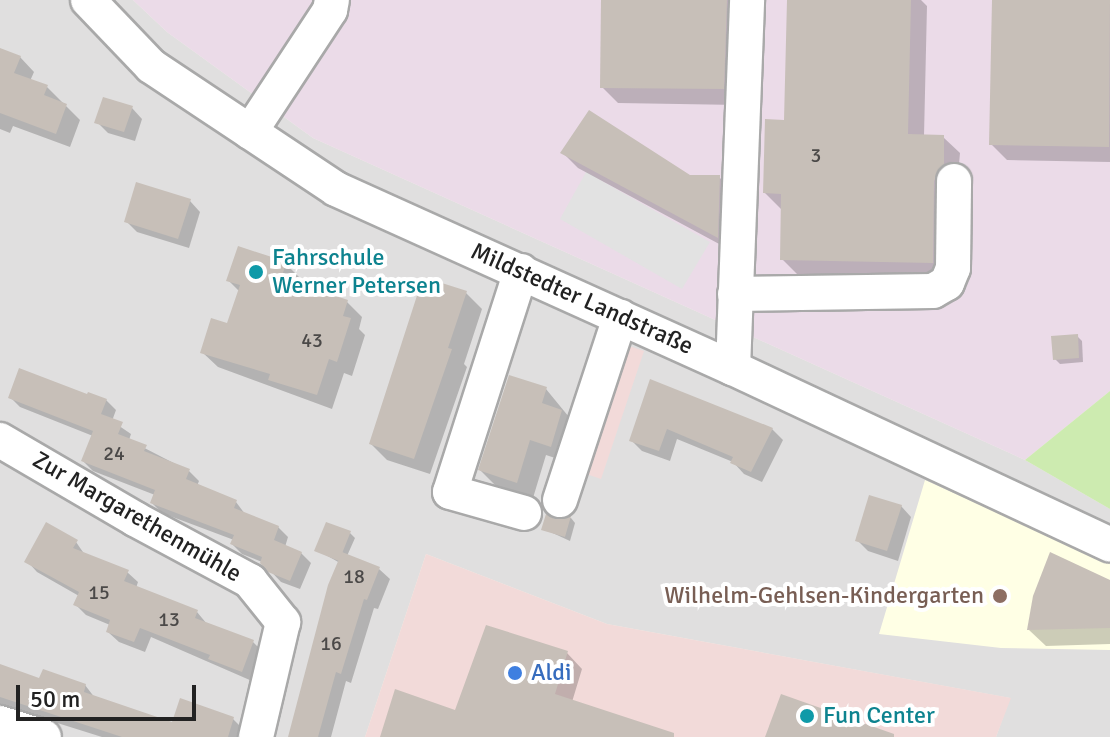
<!DOCTYPE html>
<meta charset="utf-8">
<style>
body{margin:0}
#map{position:relative;width:1110px;height:737px;overflow:hidden;background:#f2efe9;font-family:Signika,sans-serif}
div>[style]{position:absolute}
.residential>*{inset:0;background:#e0dfdf}
.commercial>*{inset:0;background:#f2dad9}
.industrial>*{inset:0;background:#ebdbe8}
.education>*{inset:0;background:#ffffe5}
.grass>*{inset:0;background:#cdebb0}
.parking>*{inset:0;background:#e2e2e2}
.shadow>*{inset:0;background:#0003}
.building>*{inset:0;background:#c7bfb8}
.roads{filter:drop-shadow(2px 0 #a9a9a9) drop-shadow(-2px 0 #a9a9a9) drop-shadow(0 2px #a9a9a9) drop-shadow(0 -2px #a9a9a9)}
.minor>*{height:34px;margin:-17px;padding:0 17px;transform-origin:17px;border-radius:17px;background:#fff}
.dots>*{width:22px;height:22px;translate:-50% -50%;box-sizing:border-box;border:4px solid #fff;border-radius:50%}
span{translate:-50% -50%;white-space:nowrap;text-align:center;line-height:1.15;-webkit-text-stroke:8px #fff;paint-order:stroke}
.number-label{font-size:20px;color:#4b4948}
.number-label span{-webkit-text-stroke-width:0}
.culture-label{font-size:24px;color:#0d838f}
.left{translate:0 -50%;text-align:left}
.street-label{font-size:24px;color:#222}
.education-label{font-size:24px;color:#785e54}
.right{translate:-100% -50%;text-align:right}
.shop-label{font-size:24px;color:#366cbe}
.scale{position:absolute;left:16px;top:685px;width:180px;height:36px;box-sizing:border-box;border:4px solid #222;border-top:0;padding-left:10px;font-size:24px;line-height:28px;white-space:nowrap;color:#222;-webkit-text-stroke:6px #fff;paint-order:stroke}
</style>
<div id="map">
<div class="residential">
<div style="clip-path:polygon(0 0,133px 0,167px 32px,313px 138px,1025px 460px,1110px 509px,1110px 737px,996px 737px,1010px 698px,607px 624px,426px 554px,365px 737px,0 737px)"></div>
</div>
<div class="commercial">
<div style="clip-path:polygon(602px 337px,644px 351px,601px 479px,560px 465px)"></div>
<div style="clip-path:polygon(426px 554px,607px 624px,1011px 698px,996px 737px,365px 737px)"></div>
</div>
<div class="industrial">
<div style="clip-path:polygon(133px 0,1110px 0,1110px 391px,1025px 460px,313px 138px,167px 32px)"></div>
</div>
<div class="education">
<div style="clip-path:polygon(925px 480px,1009px 518px,1050px 523px,1110px 557px,1110px 650px,1001px 648px,879px 634px)"></div>
</div>
<div class="grass">
<div style="clip-path:polygon(1110px 391px,1110px 509px,1025px 460px)"></div>
</div>
<div class="parking">
<div style="clip-path:polygon(586px 172px,710px 242px,682px 289px,560px 219px)"></div>
</div>
<div class="shadow">
<div style="clip-path:polygon(603px 0,746px 0,739px 105px,618px 103px,602px 87px)"></div>
<div style="clip-path:polygon(789px 0,921px 0,927px 6px,924px 136px,943px 137px,960px 153px,949px 279px,798px 275px,782px 259px,781px 209px,765px 193px,786px 122px)"></div>
<div style="clip-path:polygon(994px 0,1110px 0,1110px 162px,1007px 160px,991px 144px)"></div>
<div style="clip-path:polygon(0 50px,20px 57px,34px 72px,30px 81px,47px 87px,80px 120px,70px 147px,13px 126px,10px 133px,0 129px)"></div>
<div style="clip-path:polygon(132px 108px,142px 119px,135px 141px,108px 133px,97px 122px)"></div>
<div style="clip-path:polygon(562px 152px,690px 177px,719px 177px,736px 194px,734px 252px,578px 168px)"></div>
<div style="clip-path:polygon(190px 201px,200px 212px,189px 248px,137px 232px,126px 221px)"></div>
<div style="clip-path:polygon(286px 264px,301px 279px,299px 286px,347px 302px,362px 317px,359px 329px,365px 335px,352px 376px,344px 373px,332px 409px,218px 367px,202px 352px,228px 326px,240px 292px,228px 280px)"></div>
<div style="clip-path:polygon(466px 293px,482px 309px,464px 364px,467px 367px,430px 474px,387px 460px,371px 444px)"></div>
<div style="clip-path:polygon(1077px 336px,1082px 341px,1083px 362px,1060px 364px,1055px 359px)"></div>
<div style="clip-path:polygon(651px 381px,772px 429px,783px 440px,762px 482px,744px 474px,733px 462px,677px 439px,670px 461px,642px 451px,631px 440px)"></div>
<div style="clip-path:polygon(546px 389px,578px 428px,567px 462px,546px 455px,533px 498px,496px 486px,480px 470px)"></div>
<div style="clip-path:polygon(10px 397px,106px 400px,116px 410px,112px 421px,131px 434px,129px 440px,189px 471px,199px 481px,197px 486px,236px 502px,245px 514px,278px 527px,288px 537px,285px 547px,301px 553px,311px 563px,300px 589px,281px 582px,262px 562px,242px 554px,232px 544px,234px 540px,162px 513px,152px 503px,155px 495px,93px 471px,83px 461px,93px 436px,20px 407px)"></div>
<div style="clip-path:polygon(901px 506px,911px 517px,898px 561px,868px 551px,857px 540px)"></div>
<div style="clip-path:polygon(571px 518px,575px 523px,570px 541px,544px 529px,554px 521px)"></div>
<div style="clip-path:polygon(350px 533px,355px 538px,347px 556px,379px 569px,390px 579px,378px 609px,374px 608px,351px 683px,346px 681px,331px 737px,290px 737px,340px 563px,317px 550px)"></div>
<div style="clip-path:polygon(76px 542px,85px 555px,127px 572px,138px 582px,136px 588px,197px 612px,207px 624px,253px 642px,263px 652px,252px 681px,151px 637px,145px 652px,119px 642px,108px 632px,110px 625px,86px 615px,76px 605px,79px 596px,37px 572px,27px 561px)"></div>
<div style="clip-path:polygon(1110px 582px,1110px 644px,1046px 646px,1029px 630px)"></div>
<div style="clip-path:polygon(567px 653px,582px 669px,572px 702px,662px 737px,382px 737px,456px 713px)"></div>
<div style="clip-path:polygon(0 666px,41px 681px,85px 685px,95px 698px,173px 724px,181px 701px,233px 719px,244px 730px,241px 737px,102px 737px,0 705px)"></div>
</div>
<div class="building">
<div style="clip-path:polygon(601px 0,727px 0,724px 89px,600px 88px)"></div>
<div style="clip-path:polygon(787px 0,911px 0,908px 134px,944px 135px,944px 164px,934px 181px,933px 263px,780px 260px,781px 194px,763px 193px,765px 119px,784px 120px)"></div>
<div style="clip-path:polygon(992px 0,1110px 0,1109px 147px,989px 145px)"></div>
<div style="clip-path:polygon(0 48px,21px 56px,14px 73px,48px 85px,44px 95px,67px 104px,56px 134px,0 113px)"></div>
<div style="clip-path:polygon(103px 97px,133px 106px,124px 132px,94px 123px)"></div>
<div style="clip-path:polygon(589px 110px,690px 175px,720px 175px,718px 238px,560px 153px)"></div>
<div style="clip-path:polygon(136px 182px,191px 199px,178px 239px,124px 222px)"></div>
<div style="clip-path:polygon(238px 246px,287px 262px,281px 278px,348px 300px,343px 316px,351px 318px,337px 362px,329px 359px,317px 395px,268px 380px,270px 374px,200px 353px,211px 318px,227px 323px,240px 285px,226px 281px)"></div>
<div style="clip-path:polygon(423px 277px,467px 291px,448px 348px,452px 349px,414px 459px,369px 444px)"></div>
<div style="clip-path:polygon(1078px 334px,1079px 358px,1053px 360px,1051px 336px)"></div>
<div style="clip-path:polygon(19px 368px,87px 394px,88px 392px,107px 399px,101px 414px,123px 422px,118px 434px,147px 445px,144px 451px,190px 469px,186px 479px,237px 500px,234px 508px,279px 526px,274px 540px,302px 552px,290px 581px,268px 572px,260px 563px,262px 557px,230px 544px,234px 535px,150px 503px,155px 490px,81px 461px,93px 431px,8px 398px)"></div>
<div style="clip-path:polygon(509px 375px,547px 387px,542px 403px,562px 410px,551px 447px,530px 440px,517px 483px,478px 470px)"></div>
<div style="clip-path:polygon(650px 379px,773px 428px,751px 472px,730px 463px,733px 457px,667px 429px,659px 451px,629px 441px)"></div>
<div style="clip-path:polygon(869px 495px,902px 505px,887px 551px,855px 541px)"></div>
<div style="clip-path:polygon(546px 514px,555px 519px,571px 516px,565px 537px,541px 530px)"></div>
<div style="clip-path:polygon(46px 522px,78px 540px,73px 548px,129px 570px,124px 581px,198px 610px,195px 618px,254px 640px,242px 672px,208px 659px,210px 655px,140px 628px,134px 642px,106px 632px,110px 620px,73px 605px,79px 592px,24px 562px)"></div>
<div style="clip-path:polygon(326px 522px,351px 531px,339px 561px,314px 551px)"></div>
<div style="clip-path:polygon(342px 552px,380px 567px,367px 600px,364px 599px,341px 674px,336px 672px,318px 737px,288px 737px,328px 585px)"></div>
<div style="clip-path:polygon(1050px 552px,1110px 580px,1110px 628px,1027px 630px,1033px 596px)"></div>
<div style="clip-path:polygon(486px 625px,568px 651px,555px 694px,674px 733px,674px 737px,380px 737px,395px 689px,455px 710px)"></div>
<div style="clip-path:polygon(0 664px,39px 678px,43px 669px,86px 684px,84px 692px,172px 722px,180px 698px,234px 717px,228px 737px,122px 737px,0 697px)"></div>
<div style="clip-path:polygon(781px 694px,894px 734px,894px 737px,765px 737px)"></div>
</div>
<div class="roads">
<div class="minor">
<div style="left:88px;top:0;width:91px;rotate:46.3deg"></div>
<div style="left:151px;top:66px;width:222px;rotate:33.6deg"></div>
<div style="left:336px;top:189px;width:435px;rotate:24.3deg"></div>
<div style="left:733px;top:368px;width:416px;rotate:25.1deg"></div>
<div style="left:250px;top:132px;width:146px;rotate:-56.7deg"></div>
<div style="left:330px;top:10px;width:10px;rotate:-79deg"></div>
<div style="left:521px;top:271px;width:232px;rotate:107.8deg"></div>
<div style="left:450px;top:492px;width:77px;rotate:15.8deg"></div>
<div style="left:735px;top:294px;width:198px;rotate:-0.9deg"></div>
<div style="left:933px;top:291px;width:16px;rotate:-30deg"></div>
<div style="left:947px;top:283px;width:16px;rotate:-68deg"></div>
<div style="left:953px;top:268px;width:87px;rotate:-89.3deg"></div>
<div style="left:733px;top:368px;width:368px;rotate:-87.8deg"></div>
<div style="left:0;top:440px;width:156px;rotate:30.3deg"></div>
<div style="left:135px;top:519px;width:131px;rotate:28.3deg"></div>
<div style="left:250px;top:581px;width:53px;rotate:51.2deg"></div>
<div style="left:283px;top:622px;width:118px;rotate:103.2deg"></div>
<div style="left:560px;top:500px;width:193px;rotate:-71.8deg"></div>
<div style="left:0;top:723px;width:46px;rotate:17.7deg"></div>
</div>
</div>
<div class="dots">
<div style="left:256px;top:272px;background:#0f9aa8"></div>
<div style="left:1000px;top:596px;background:#8d6e63"></div>
<div style="left:515px;top:673px;background:#3f7fe0"></div>
<div style="left:807px;top:716px;background:#0f9aa8"></div>
</div>
<div class="number-label">
<span style="left:816px;top:155px">3</span>
<span style="left:312px;top:340px">43</span>
<span style="left:114px;top:453px">24</span>
<span style="left:354px;top:576px">18</span>
<span style="left:99px;top:592px">15</span>
<span style="left:169px;top:619px">13</span>
<span style="left:331px;top:643px">16</span>
</div>
<div class="culture-label">
<span class="left" style="left:272px;top:272px">Fahrschule<br>Werner Petersen</span>
<span class="left" style="left:823px;top:716px">Fun Center</span>
</div>
<div class="street-label">
<span style="left:582px;top:299px;rotate:24deg">Mildstedter Landstraße</span>
<span style="left:137px;top:517px;rotate:30deg">Zur Margarethenmühle</span>
</div>
<div class="education-label">
<span class="right" style="left:984px;top:596px">Wilhelm-Gehlsen-Kindergarten</span>
</div>
<div class="shop-label">
<span class="left" style="left:531px;top:673px">Aldi</span>
</div>
<div class="scale">50 m</div>
</div>
